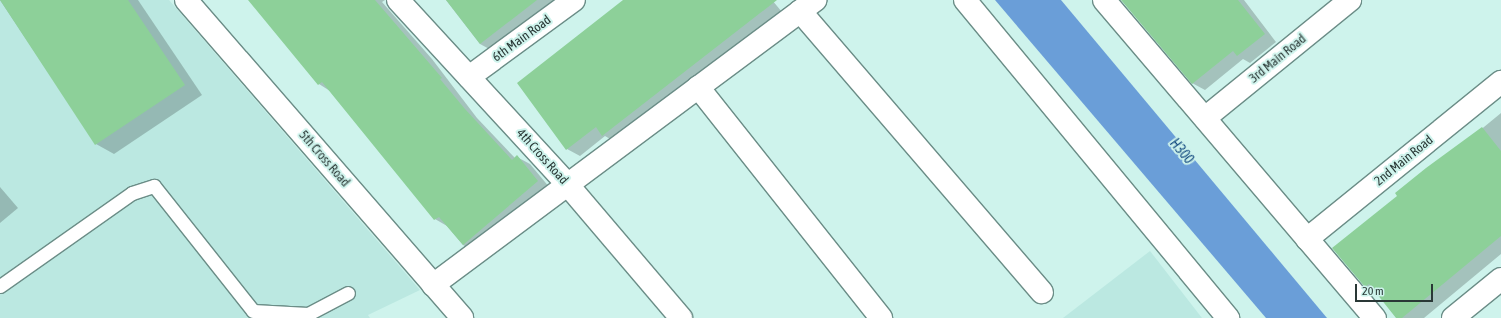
<!DOCTYPE html>
<style>
body{margin:0}
#map{position:relative;width:1501px;height:318px;overflow:hidden;background:#cef3ec;font-family:"Asap Condensed",sans-serif}
div>[style]{position:absolute}
.built>*{inset:0;background:#bbe8e1}
.water>*{inset:0;background:#6a9ed8}
.shadow>*{inset:0;background:#0003}
.building>*{inset:0;background:#8dd099}
.roads{filter:drop-shadow(1px 0 #6b8d87) drop-shadow(-1px 0 #6b8d87) drop-shadow(0 1px #6b8d87) drop-shadow(0 -1px #6b8d87)}
.lane>*{height:13px;margin:-6.5px;padding:0 6.5px;transform-origin:6.5px;border-radius:6.5px;background:#fff}
.street>*{height:22px;margin:-11px;padding:0 11px;transform-origin:11px;border-radius:11px;background:#fff}
.secondary>*{height:22px;margin:-11px;padding:0 11px;transform-origin:11px;border-radius:11px;background:#fff}
span{translate:-50% -50%;white-space:nowrap;text-align:center;line-height:1.15;-webkit-text-stroke:4px #cef3ec;paint-order:stroke}
.street-label{font-size:13px;color:#2a3836}
.water-label{font-size:14px;color:#12497f;font-style:italic}
.scale{position:absolute;left:1355px;top:284px;width:78px;height:18px;box-sizing:border-box;border:2px solid #2a3836;border-top:0;padding-left:5px;font-size:12px;line-height:14px;white-space:nowrap;color:#2a3836;-webkit-text-stroke:3px #cef3ec;paint-order:stroke}
</style>
<div id="map">
<div class="built">
<div style="clip-path:polygon(0 0,169px 0,420px 290px,368px 315px,370px 318px,0 318px)"></div>
<div style="clip-path:polygon(1150px 251px,1202px 318px,1063px 318px)"></div>
</div>
<div class="water">
<div style="clip-path:polygon(995px 0,1061px 0,1327px 318px,1266px 318px)"></div>
</div>
<div class="shadow">
<div style="clip-path:polygon(0 0,138px 0,202px 95px,114px 154px,96px 144px)"></div>
<div style="clip-path:polygon(261px 0,385px 0,382px 2px,432px 59px,477px 118px,515px 158px,517px 157px,530px 164px,550px 188px,476px 252px,463px 245px,447px 226px,435px 219px,330px 91px,319px 84px)"></div>
<div style="clip-path:polygon(446px 0,561px 0,493px 51px,480px 44px)"></div>
<div style="clip-path:polygon(626px 0,772px 0,782px 12px,615px 142px,605px 136px,580px 156px,567px 149px,518px 83px)"></div>
<div style="clip-path:polygon(1123px 0,1244px 0,1276px 42px,1250px 63px,1243px 59px,1205px 90px,1192px 83px)"></div>
<div style="clip-path:polygon(1501px 113px,1501px 254px,1424px 318px,1397px 318px,1377px 293px,1366px 286px,1456px 150px)"></div>
<div style="clip-path:polygon(0 187px,18px 208px,0 223px)"></div>
</div>
<div class="building">
<div style="clip-path:polygon(0 0,128px 0,185px 85px,95px 145px)"></div>
<div style="clip-path:polygon(248px 0,375px 0,442px 78px,440px 79px,465px 109px,512px 160px,517px 155px,538px 181px,463px 245px,439px 217px,434px 220px,322px 82px,318px 85px)"></div>
<div style="clip-path:polygon(446px 0,537px 0,480px 44px)"></div>
<div style="clip-path:polygon(623px 0,777px 0,602px 136px,596px 127px,566px 150px,517px 83px)"></div>
<div style="clip-path:polygon(1121px 0,1238px 0,1265px 34px,1237px 56px,1233px 51px,1192px 84px)"></div>
<div style="clip-path:polygon(1482px 127px,1501px 151px,1501px 236px,1402px 318px,1396px 318px,1369px 284px,1365px 287px,1332px 248px,1397px 196px,1395px 193px,1426px 168px)"></div>
</div>
<div class="roads">
<div class="lane">
<div style="left:0;top:286px;width:161px;rotate:-35.2deg"></div>
<div style="left:132px;top:193px;width:23px;rotate:-18deg"></div>
<div style="left:154px;top:186px;width:159px;rotate:51.6deg"></div>
<div style="left:253px;top:311px;width:55px;rotate:3.1deg"></div>
<div style="left:308px;top:314px;width:45px;rotate:-27.7deg"></div>
</div>
<div class="street">
<div style="left:186px;top:0;width:421px;rotate:49deg"></div>
<div style="left:398px;top:0;width:250px;rotate:47.4deg"></div>
<div style="left:567px;top:184px;width:176px;rotate:49.6deg"></div>
<div style="left:965px;top:0;width:413px;rotate:50.4deg"></div>
<div style="left:1104px;top:0;width:418px;rotate:49.6deg"></div>
<div style="left:800px;top:11px;width:371px;rotate:49.3deg"></div>
<div style="left:469px;top:77px;width:130px;rotate:-36.3deg"></div>
<div style="left:698px;top:87px;width:295px;rotate:51.6deg"></div>
<div style="left:1205px;top:118px;width:187px;rotate:-39.1deg"></div>
<div style="left:1307px;top:239px;width:250px;rotate:-39deg"></div>
<div style="left:433px;top:285px;width:477px;rotate:-36.7deg"></div>
</div>
<div class="secondary">
<div style="left:1453px;top:318px;width:62px;rotate:-39.1deg"></div>
</div>
</div>
<div class="street-label">
<span style="left:522px;top:39px;rotate:-36deg">6th Main Road</span>
<span style="left:1278px;top:59px;rotate:-39deg">3rd Main Road</span>
<span style="left:542px;top:157px;rotate:48deg">4th Cross Road</span>
<span style="left:324px;top:159px;rotate:49deg">5th Cross Road</span>
<span style="left:1404px;top:161px;rotate:-39deg">2nd Main Road</span>
</div>
<div class="water-label">
<span style="left:1182px;top:151px;rotate:50deg">H300</span>
</div>
<div class="scale">20 m</div>
</div>
